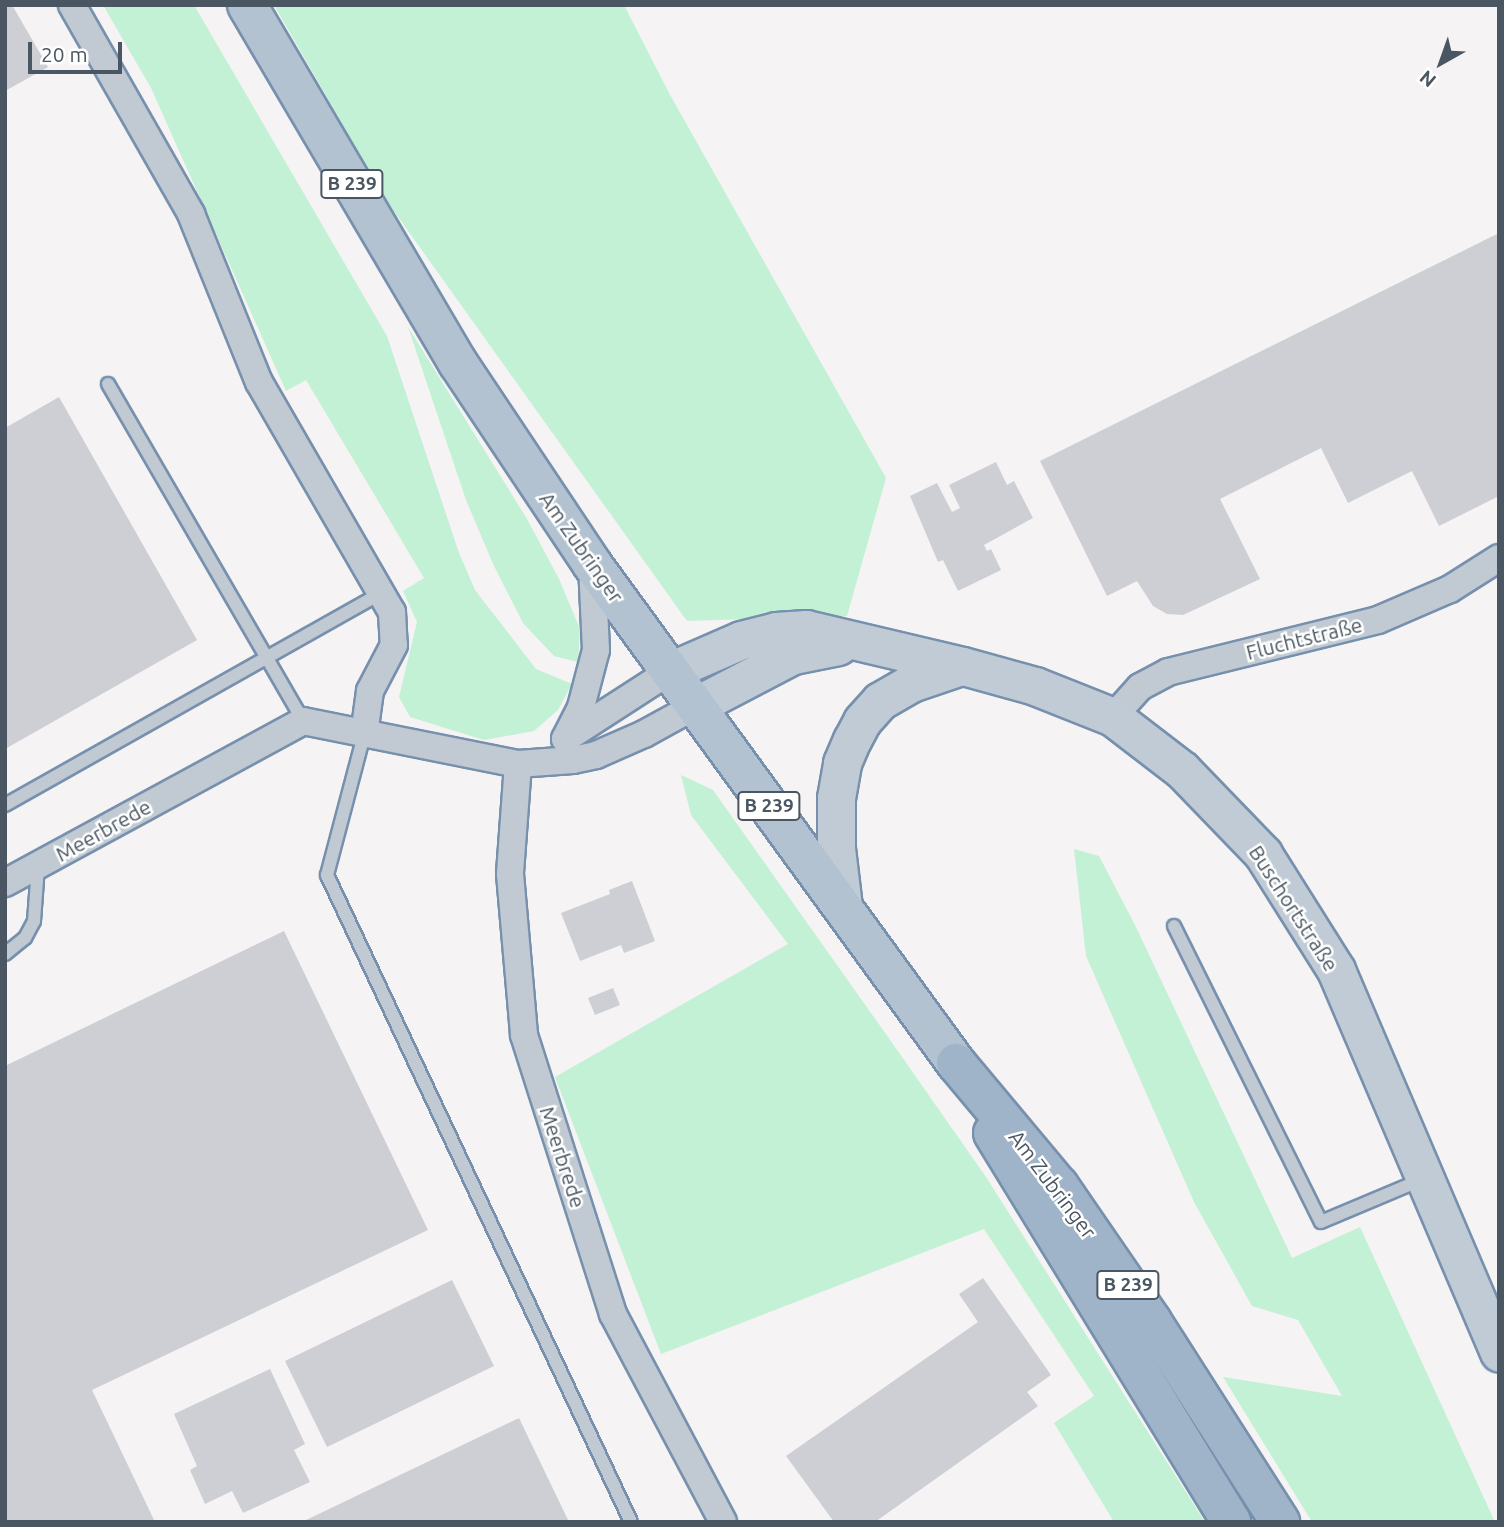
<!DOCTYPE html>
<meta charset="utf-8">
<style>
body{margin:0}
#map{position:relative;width:1504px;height:1527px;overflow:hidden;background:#f5f3f3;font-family:Ubuntu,sans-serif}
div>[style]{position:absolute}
.green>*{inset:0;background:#c3f1d5}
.building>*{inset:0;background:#cdcfd5}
.roads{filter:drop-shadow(2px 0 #7690ad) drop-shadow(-2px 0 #7690ad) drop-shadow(0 2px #7690ad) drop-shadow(0 -2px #7690ad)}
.service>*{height:12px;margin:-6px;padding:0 6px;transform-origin:6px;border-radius:6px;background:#c1cad2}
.minor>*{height:26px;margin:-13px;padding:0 13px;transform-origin:13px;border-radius:13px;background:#c1cad2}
.secondary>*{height:37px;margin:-18.5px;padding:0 18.5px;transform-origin:18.5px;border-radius:18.5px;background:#c1cbd6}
.primary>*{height:38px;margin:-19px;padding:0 19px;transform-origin:19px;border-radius:19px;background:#b3c2d1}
.trunk>*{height:38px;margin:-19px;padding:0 19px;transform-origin:19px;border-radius:19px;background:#9fb4c9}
span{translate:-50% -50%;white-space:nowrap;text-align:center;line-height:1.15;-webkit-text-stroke:5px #fff;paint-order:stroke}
.shield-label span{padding:2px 5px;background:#fff;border:2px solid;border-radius:5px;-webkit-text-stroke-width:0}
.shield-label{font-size:19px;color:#4a5661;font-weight:700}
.street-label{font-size:21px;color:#4a5661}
.frame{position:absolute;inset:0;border:7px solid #4a5661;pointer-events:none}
.north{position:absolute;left:1406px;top:28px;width:70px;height:70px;-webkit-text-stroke:5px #fff;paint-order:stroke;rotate:220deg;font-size:19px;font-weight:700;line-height:28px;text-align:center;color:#4a5661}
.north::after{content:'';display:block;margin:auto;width:24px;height:32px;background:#4a5661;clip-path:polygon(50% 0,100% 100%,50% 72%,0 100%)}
.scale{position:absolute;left:28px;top:42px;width:94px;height:32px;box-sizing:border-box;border:4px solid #4a5661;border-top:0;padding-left:9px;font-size:21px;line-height:24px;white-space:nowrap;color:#4a5661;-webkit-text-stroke:5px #fff;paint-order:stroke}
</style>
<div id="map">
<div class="green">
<div style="clip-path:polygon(103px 5px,194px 5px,387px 336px,459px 553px,475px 590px,536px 669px,572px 684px,558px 710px,534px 731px,484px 740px,410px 717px,399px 697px,417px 622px,403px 591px,424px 578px,306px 380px,286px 391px,151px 88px)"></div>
<div style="clip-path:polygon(274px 5px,624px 5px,669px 93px,886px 478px,847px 616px,687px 621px,386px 200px)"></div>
<div style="clip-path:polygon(408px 327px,527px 519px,559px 579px,580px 629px,578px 662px,554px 656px,523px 623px,494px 566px,466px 500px)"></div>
<div style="clip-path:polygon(681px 775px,713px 790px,888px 1037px,986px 1177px,1205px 1522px,1114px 1522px,1054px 1423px,1094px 1396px,984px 1229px,661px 1354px,555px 1077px,788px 944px,691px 815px)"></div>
<div style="clip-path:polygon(1074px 849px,1099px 856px,1136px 927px,1292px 1258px,1360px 1227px,1495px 1522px,1312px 1522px,1223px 1377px,1342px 1396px,1298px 1320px,1252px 1306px,1194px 1202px,1086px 956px)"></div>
</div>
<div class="building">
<div style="clip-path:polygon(5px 5px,12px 5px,48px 67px,5px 91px)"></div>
<div style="clip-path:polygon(1499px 233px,1499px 496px,1439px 526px,1412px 471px,1348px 503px,1321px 448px,1220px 499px,1260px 579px,1183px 615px,1167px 614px,1153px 606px,1137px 581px,1107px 596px,1040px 461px)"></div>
<div style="clip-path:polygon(59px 397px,197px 640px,5px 749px,5px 428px)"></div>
<div style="clip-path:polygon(996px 462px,1007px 485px,1014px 481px,1033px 518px,984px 545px,987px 551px,991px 549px,1001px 570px,958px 591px,943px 560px,938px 562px,910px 496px,937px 483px,952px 512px,960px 508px,949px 485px)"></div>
<div style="clip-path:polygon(632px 881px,655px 941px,624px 953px,621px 945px,580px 961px,561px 913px,610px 894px,609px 890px)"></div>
<div style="clip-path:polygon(284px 931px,428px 1230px,92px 1390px,155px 1522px,5px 1522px,5px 1066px)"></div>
<div style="clip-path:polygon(613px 988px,620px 1005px,595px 1015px,588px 998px)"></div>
<div style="clip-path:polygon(983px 1278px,1051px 1375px,1027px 1392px,1038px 1406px,875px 1522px,834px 1522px,786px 1456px,978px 1322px,959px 1294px)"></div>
<div style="clip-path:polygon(452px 1280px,494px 1366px,327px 1447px,285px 1361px)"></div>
<div style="clip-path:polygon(270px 1369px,305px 1444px,294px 1450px,310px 1482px,243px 1513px,232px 1491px,205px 1504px,190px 1470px,197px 1466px,174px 1414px)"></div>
<div style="clip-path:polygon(519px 1418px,569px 1522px,302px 1522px)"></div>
</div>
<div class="roads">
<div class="service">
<div style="left:108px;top:384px;width:389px;rotate:59.9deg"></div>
<div style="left:364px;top:735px;width:145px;rotate:104.8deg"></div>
<div style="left:327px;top:875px;width:715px;rotate:64.83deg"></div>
<div style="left:5px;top:805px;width:432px;rotate:-29.4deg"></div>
<div style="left:1174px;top:926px;width:330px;rotate:63.6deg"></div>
<div style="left:1321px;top:1222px;width:108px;rotate:-22.8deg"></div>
<div style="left:5px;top:954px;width:26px;rotate:-39deg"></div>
<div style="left:25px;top:938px;width:19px;rotate:-62deg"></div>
<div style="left:34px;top:921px;width:55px;rotate:-85.8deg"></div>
</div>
<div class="minor">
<div style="left:72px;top:5px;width:241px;rotate:60.3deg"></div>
<div style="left:191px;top:214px;width:181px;rotate:68deg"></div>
<div style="left:259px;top:382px;width:266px;rotate:60deg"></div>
<div style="left:392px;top:612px;width:33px;rotate:87deg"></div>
<div style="left:394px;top:645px;width:52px;rotate:117.6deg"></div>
<div style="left:370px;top:691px;width:44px;rotate:97.8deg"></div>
<div style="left:1113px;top:717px;width:40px;rotate:-48deg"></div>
<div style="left:1140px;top:687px;width:32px;rotate:-28deg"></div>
<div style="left:1168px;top:672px;width:216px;rotate:-13.9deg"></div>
<div style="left:1378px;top:620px;width:78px;rotate:-23.3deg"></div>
<div style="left:1450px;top:589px;width:58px;rotate:-32.3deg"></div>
<div style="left:565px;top:739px;width:36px;rotate:-63deg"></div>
<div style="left:581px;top:707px;width:59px;rotate:-75.3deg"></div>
<div style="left:596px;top:650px;width:84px;rotate:-92.7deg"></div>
<div style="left:565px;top:739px;width:125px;rotate:-32.9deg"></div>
<div style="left:518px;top:764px;width:110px;rotate:94.2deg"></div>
<div style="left:510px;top:874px;width:162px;rotate:85deg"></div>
<div style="left:524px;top:1035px;width:293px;rotate:72.3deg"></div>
<div style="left:613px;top:1314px;width:235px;rotate:62.1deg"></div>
<div style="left:5px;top:883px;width:339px;rotate:-28.5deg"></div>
<div style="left:303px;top:721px;width:219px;rotate:11.3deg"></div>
<div style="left:518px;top:764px;width:55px;rotate:-4.2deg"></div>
<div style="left:573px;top:760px;width:24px;rotate:-12deg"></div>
<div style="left:596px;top:755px;width:52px;rotate:-23.6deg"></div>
<div style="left:644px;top:734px;width:58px;rotate:-28.8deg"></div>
</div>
<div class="secondary">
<div style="left:670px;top:671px;width:77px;rotate:-23.6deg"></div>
<div style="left:741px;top:640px;width:36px;rotate:-14deg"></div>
<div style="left:776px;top:631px;width:30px;rotate:-4deg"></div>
<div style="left:806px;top:629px;width:161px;rotate:13.3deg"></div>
<div style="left:963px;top:666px;width:75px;rotate:15.5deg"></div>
<div style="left:1035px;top:686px;width:84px;rotate:21.7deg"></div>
<div style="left:1113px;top:717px;width:87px;rotate:37.5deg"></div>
<div style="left:1182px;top:770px;width:117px;rotate:46deg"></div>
<div style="left:1263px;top:854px;width:137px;rotate:57.8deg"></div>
<div style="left:1336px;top:970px;width:416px;rotate:66.9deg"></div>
<div style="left:695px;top:706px;width:110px;rotate:-27.5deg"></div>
<div style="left:793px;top:655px;width:46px;rotate:-11.3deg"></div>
<div style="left:843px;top:907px;width:59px;rotate:-96.8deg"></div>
<div style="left:836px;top:848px;width:50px;rotate:-90deg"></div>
<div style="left:836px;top:798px;width:36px;rotate:-80deg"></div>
<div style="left:842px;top:763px;width:25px;rotate:-67deg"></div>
<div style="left:852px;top:740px;width:21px;rotate:-62deg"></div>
<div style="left:862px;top:721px;width:27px;rotate:-48deg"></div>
<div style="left:880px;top:701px;width:36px;rotate:-30deg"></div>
<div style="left:911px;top:683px;width:53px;rotate:-18.8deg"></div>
</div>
<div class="primary">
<div style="left:247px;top:5px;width:416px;rotate:59.5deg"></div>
<div style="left:458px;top:363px;width:242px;rotate:56.3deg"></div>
<div style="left:592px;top:564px;width:618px;rotate:53.89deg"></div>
</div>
<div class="trunk">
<div style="left:956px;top:1063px;width:160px;rotate:50.1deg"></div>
<div style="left:1059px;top:1186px;width:163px;rotate:55.5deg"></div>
<div style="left:1151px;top:1320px;width:240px;rotate:57.4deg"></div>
<div style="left:993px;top:1133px;width:456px;rotate:58.5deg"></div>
</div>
</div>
<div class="shield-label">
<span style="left:352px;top:184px">B 239</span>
<span style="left:769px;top:806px">B 239</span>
<span style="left:1128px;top:1285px">B 239</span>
</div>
<div class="street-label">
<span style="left:582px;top:547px;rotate:55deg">Am Zubringer</span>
<span style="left:1304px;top:638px;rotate:-14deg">Fluchtstraße</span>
<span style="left:103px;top:830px;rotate:-29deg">Meerbrede</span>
<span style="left:1294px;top:908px;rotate:57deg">Buschortstraße</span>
<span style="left:563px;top:1157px;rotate:72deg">Meerbrede</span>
<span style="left:1053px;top:1184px;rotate:53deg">Am Zubringer</span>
</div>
<div class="frame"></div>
<div class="north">N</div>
<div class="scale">20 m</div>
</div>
